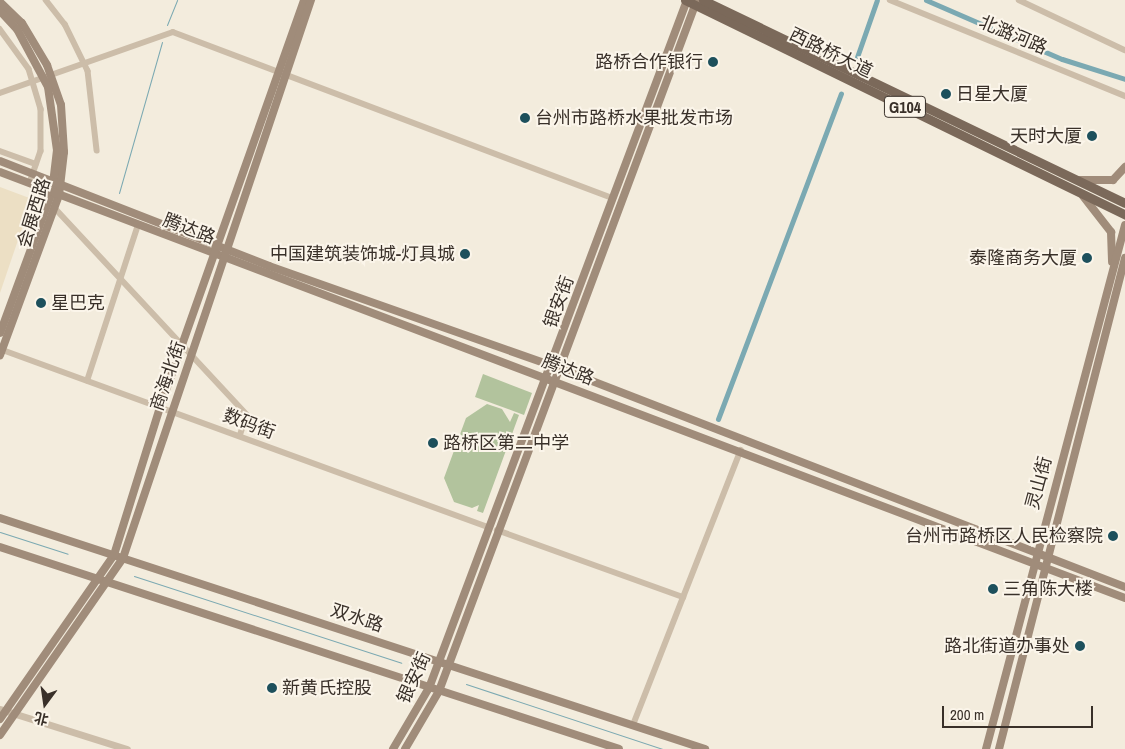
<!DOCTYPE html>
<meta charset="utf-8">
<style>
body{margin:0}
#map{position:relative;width:1125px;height:749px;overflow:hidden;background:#f3ecdd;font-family:"Archivo Narrow","Noto Sans SC",sans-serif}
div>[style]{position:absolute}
.green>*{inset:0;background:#b2c39d}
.plaza>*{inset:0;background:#ecdfc4}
.stream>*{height:1px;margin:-0.5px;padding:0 0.5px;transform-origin:0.5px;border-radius:0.5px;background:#7ba9b2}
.canal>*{height:5px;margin:-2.5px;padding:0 2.5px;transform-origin:2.5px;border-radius:2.5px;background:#7ba9b2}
.minor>*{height:5.5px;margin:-2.75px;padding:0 2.75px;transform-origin:2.75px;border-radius:2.75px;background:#ccbda9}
.tertiary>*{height:7px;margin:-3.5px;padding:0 3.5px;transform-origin:3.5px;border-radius:3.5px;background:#ccbda9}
.secondary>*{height:8px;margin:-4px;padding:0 4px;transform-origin:4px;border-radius:4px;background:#a08c7a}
.primary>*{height:9px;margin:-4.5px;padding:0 4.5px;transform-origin:4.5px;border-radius:4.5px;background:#7b695a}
.dots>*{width:14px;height:14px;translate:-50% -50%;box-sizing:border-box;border:2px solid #fbf5ea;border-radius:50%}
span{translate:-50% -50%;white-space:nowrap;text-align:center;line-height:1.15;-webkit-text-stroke:4px #fbf5ea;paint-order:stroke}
.shield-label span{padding:1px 4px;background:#fbf5ea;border:1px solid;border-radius:4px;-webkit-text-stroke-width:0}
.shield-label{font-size:16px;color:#393029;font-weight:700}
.street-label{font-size:18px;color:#393029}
.poi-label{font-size:18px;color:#393029}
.right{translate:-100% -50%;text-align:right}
.left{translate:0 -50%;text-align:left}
.north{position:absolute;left:20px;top:679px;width:50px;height:50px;-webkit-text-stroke:4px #fbf5ea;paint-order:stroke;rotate:194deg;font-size:14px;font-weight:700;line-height:20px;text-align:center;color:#393029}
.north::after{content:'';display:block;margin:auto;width:18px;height:22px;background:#393029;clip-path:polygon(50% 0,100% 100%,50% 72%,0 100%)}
.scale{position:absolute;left:942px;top:706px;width:151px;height:22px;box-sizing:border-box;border:2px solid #393029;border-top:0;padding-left:6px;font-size:15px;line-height:18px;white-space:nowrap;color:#393029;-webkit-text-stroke:4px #fbf5ea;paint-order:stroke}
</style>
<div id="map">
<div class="green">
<div style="clip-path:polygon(483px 374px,532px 393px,524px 415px,475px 397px)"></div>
<div style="clip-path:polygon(487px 404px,502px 409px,510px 422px,514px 413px,519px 415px,483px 513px,477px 511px,479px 505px,472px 508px,454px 502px,444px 478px,466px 418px)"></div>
</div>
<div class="plaza">
<div style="clip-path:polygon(0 187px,32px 199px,0 293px)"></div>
</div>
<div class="stream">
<div style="left:167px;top:25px;width:27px;rotate:-68deg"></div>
<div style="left:119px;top:193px;width:157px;rotate:-74.1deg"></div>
<div style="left:0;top:532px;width:71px;rotate:17.9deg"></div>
<div style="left:134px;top:576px;width:281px;rotate:18deg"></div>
<div style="left:466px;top:684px;width:207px;rotate:18.3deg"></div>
</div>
<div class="canal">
<div style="left:926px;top:0;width:148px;rotate:23.5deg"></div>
<div style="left:1062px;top:59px;width:66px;rotate:17.6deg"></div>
<div style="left:857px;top:57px;width:60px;rotate:-70.7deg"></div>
<div style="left:718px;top:419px;width:348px;rotate:-69.3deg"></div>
</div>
<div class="minor">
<div style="left:46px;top:0;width:31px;rotate:52deg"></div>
<div style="left:65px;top:24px;width:52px;rotate:63.9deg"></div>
<div style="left:88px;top:71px;width:80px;rotate:83.5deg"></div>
<div style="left:890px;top:0;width:254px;rotate:22.2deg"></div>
<div style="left:1019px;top:0;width:117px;rotate:25.3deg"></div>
<div style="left:0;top:29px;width:49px;rotate:54.1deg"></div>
<div style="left:29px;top:69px;width:42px;rotate:73.3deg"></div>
<div style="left:41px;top:109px;width:42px;rotate:90deg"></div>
<div style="left:41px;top:151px;width:34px;rotate:109deg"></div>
<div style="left:0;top:93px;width:183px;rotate:-19.4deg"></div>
<div style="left:173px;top:32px;width:470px;rotate:20.7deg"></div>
<div style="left:0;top:151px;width:38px;rotate:20deg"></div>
<div style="left:54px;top:207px;width:284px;rotate:47.1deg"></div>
<div style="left:247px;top:415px;width:22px;rotate:108deg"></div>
<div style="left:0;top:349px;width:519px;rotate:20.04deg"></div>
<div style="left:87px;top:381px;width:164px;rotate:-71.9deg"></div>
<div style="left:497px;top:530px;width:198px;rotate:19.8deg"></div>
<div style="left:633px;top:725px;width:295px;rotate:-68.6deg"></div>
</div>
<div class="tertiary">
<div style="left:0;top:709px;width:133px;rotate:17.5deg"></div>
</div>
<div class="secondary">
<div style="left:0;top:2px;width:30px;rotate:44deg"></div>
<div style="left:22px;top:23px;width:49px;rotate:59.2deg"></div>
<div style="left:47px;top:65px;width:42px;rotate:70.7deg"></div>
<div style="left:61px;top:105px;width:47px;rotate:86.3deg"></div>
<div style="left:64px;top:152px;width:43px;rotate:96.6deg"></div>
<div style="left:59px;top:195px;width:171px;rotate:110.2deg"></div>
<div style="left:0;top:11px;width:25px;rotate:47deg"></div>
<div style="left:17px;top:29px;width:66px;rotate:61.9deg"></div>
<div style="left:48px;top:87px;width:64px;rotate:81.9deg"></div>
<div style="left:57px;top:150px;width:42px;rotate:96.8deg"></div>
<div style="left:52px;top:192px;width:150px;rotate:110.2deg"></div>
<div style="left:0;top:161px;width:289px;rotate:21.3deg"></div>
<div style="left:269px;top:266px;width:310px;rotate:19.4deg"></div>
<div style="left:561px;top:369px;width:605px;rotate:21.13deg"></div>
<div style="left:0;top:172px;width:1203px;rotate:20.74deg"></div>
<div style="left:1080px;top:180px;width:33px"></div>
<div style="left:1113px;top:180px;width:18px;rotate:-47deg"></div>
<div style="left:1083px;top:196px;width:46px;rotate:52.1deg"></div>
<div style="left:1111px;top:232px;width:30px;rotate:88deg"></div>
<div style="left:0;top:518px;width:742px;rotate:18.14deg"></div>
<div style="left:0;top:547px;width:651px;rotate:18.07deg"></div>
<div style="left:0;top:719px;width:200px;rotate:-55.2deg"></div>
<div style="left:114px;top:555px;width:155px;rotate:-72.7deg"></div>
<div style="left:160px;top:407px;width:432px;rotate:-70.5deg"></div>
<div style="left:0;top:735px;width:216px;rotate:-55.2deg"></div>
<div style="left:123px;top:558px;width:589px;rotate:-71.38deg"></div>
<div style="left:393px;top:749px;width:71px;rotate:-59.5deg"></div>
<div style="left:429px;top:688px;width:735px;rotate:-69.44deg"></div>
<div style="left:405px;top:749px;width:67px;rotate:-59.6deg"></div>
<div style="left:439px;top:691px;width:738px;rotate:-69.53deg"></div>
<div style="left:986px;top:749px;width:542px;rotate:-75.14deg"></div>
<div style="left:999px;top:749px;width:507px;rotate:-75.61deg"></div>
</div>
<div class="primary">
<div style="left:685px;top:0;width:490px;rotate:26deg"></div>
<div style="left:703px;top:0;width:468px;rotate:25.7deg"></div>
</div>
<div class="dots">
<div style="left:713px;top:62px;background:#1d505c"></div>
<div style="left:946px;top:94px;background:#1d505c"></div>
<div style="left:525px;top:118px;background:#1d505c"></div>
<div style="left:1092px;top:136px;background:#1d505c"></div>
<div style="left:465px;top:254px;background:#1d505c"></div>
<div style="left:1087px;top:258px;background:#1d505c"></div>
<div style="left:41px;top:303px;background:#1d505c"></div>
<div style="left:433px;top:443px;background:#1d505c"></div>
<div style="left:1113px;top:536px;background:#1d505c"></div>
<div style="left:993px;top:589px;background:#1d505c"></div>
<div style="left:1080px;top:646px;background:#1d505c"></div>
<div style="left:272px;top:688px;background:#1d505c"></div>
</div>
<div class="shield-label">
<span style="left:905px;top:107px">G104</span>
</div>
<div class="street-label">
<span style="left:1013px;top:35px;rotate:23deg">北潞河路</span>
<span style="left:831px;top:53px;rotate:26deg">西路桥大道</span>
<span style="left:34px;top:213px;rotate:-73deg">会展西路</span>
<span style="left:189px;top:229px;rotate:21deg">腾达路</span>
<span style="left:559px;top:302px;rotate:-70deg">银安街</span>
<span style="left:568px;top:370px;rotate:21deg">腾达路</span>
<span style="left:168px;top:376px;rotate:-71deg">商海北街</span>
<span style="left:249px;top:424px;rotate:20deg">数码街</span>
<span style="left:1039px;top:483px;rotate:-75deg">灵山街</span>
<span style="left:357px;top:618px;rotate:18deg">双水路</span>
<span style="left:414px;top:678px;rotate:-65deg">银安街</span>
</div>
<div class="poi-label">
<span class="right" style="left:703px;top:62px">路桥合作银行</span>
<span class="left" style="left:956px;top:94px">日星大厦</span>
<span class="left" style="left:535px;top:118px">台州市路桥水果批发市场</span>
<span class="right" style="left:1082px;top:136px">天时大厦</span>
<span class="right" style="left:455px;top:254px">中国建筑装饰城-灯具城</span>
<span class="right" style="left:1077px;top:258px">泰隆商务大厦</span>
<span class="left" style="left:51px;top:303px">星巴克</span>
<span class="left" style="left:443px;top:443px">路桥区第二中学</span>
<span class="right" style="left:1103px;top:536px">台州市路桥区人民检察院</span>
<span class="left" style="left:1003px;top:589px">三角陈大楼</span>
<span class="right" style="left:1070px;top:646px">路北街道办事处</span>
<span class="left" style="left:282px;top:688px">新黄氏控股</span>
</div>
<div class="north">北</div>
<div class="scale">200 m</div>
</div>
